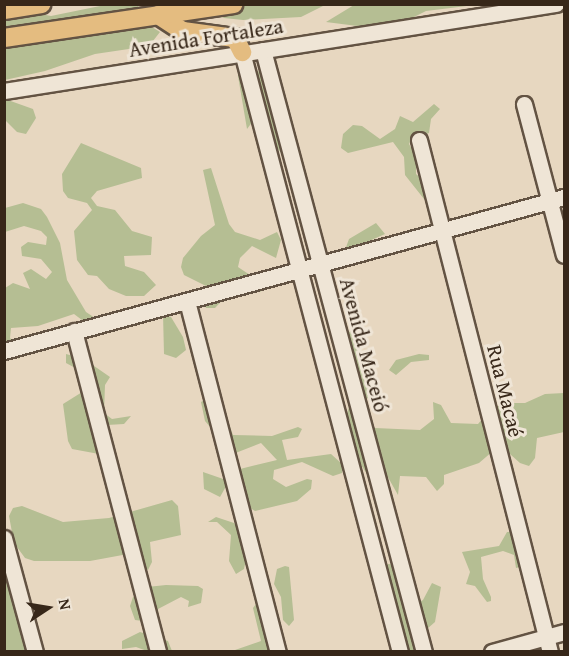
<!DOCTYPE html>
<meta charset="utf-8">
<style>
body{margin:0}
#map{position:relative;width:569px;height:656px;overflow:hidden;background:#e7d7c0;font-family:"Gentium Book Plus",serif}
div>[style]{position:absolute}
.green>*{inset:0;background:#b5be93}
.roads{filter:drop-shadow(2px 0 #635343) drop-shadow(-2px 0 #635343) drop-shadow(0 2px #635343) drop-shadow(0 -2px #635343)}
.minor>*{height:15px;margin:-7.5px;padding:0 7.5px;transform-origin:7.5px;border-radius:7.5px;background:#efe5d6}
.major>*{height:18px;margin:-9px;padding:0 9px;transform-origin:9px;border-radius:9px;background:#e4bc80}
span{translate:-50% -50%;white-space:nowrap;text-align:center;line-height:1.15;-webkit-text-stroke:6px #efe5d6;paint-order:stroke}
.street-label{font-size:21px;color:#372719}
.frame{position:absolute;inset:0;border:6px solid #372719;pointer-events:none}
.north{position:absolute;left:18px;top:578px;width:60px;height:60px;-webkit-text-stroke:4px #efe5d6;paint-order:stroke;rotate:78deg;font-size:16px;font-weight:700;line-height:24px;text-align:center;color:#372719}
.north::after{content:'';display:block;margin:auto;width:21px;height:27px;background:#372719;clip-path:polygon(50% 0,100% 100%,50% 72%,0 100%)}
</style>
<div id="map">
<div class="green">
<div style="clip-path:polygon(105px 5px,145px 5px,138px 6px,144px 22px,160px 32px,149px 46px,95px 54px,45px 71px,5px 80px,5px 7px,51px 16px)"></div>
<div style="clip-path:polygon(211px 5px,325px 5px,301px 17px,243px 20px,224px 18px,215px 13px)"></div>
<div style="clip-path:polygon(354px 5px,475px 5px,426px 11px,400px 24px,373px 28px,326px 22px)"></div>
<div style="clip-path:polygon(242px 68px,257px 81px,257px 72px,266px 69px,284px 156px,253px 121px,247px 129px,238px 76px)"></div>
<div style="clip-path:polygon(5px 99px,33px 109px,36px 118px,26px 134px,17px 132px,5px 120px)"></div>
<div style="clip-path:polygon(434px 104px,440px 109px,431px 119px,429px 133px,411px 140px,409px 144px,416px 156px,416px 174px,423px 180px,428px 199px,424px 199px,405px 175px,404px 157px,393px 142px,348px 153px,341px 148px,343px 134px,353px 125px,362px 126px,380px 139px,395px 129px,400px 116px,413px 122px)"></div>
<div style="clip-path:polygon(81px 143px,141px 168px,142px 178px,97px 191px,91px 198px,97px 206px,115px 210px,132px 231px,152px 237px,151px 255px,124px 256px,125px 266px,144px 272px,156px 285px,144px 296px,126px 296px,109px 289px,97px 276px,88px 275px,77px 260px,74px 231px,92px 210px,87px 203px,68px 198px,63px 191px,62px 174px)"></div>
<div style="clip-path:polygon(211px 168px,229px 224px,235px 232px,260px 240px,277px 232px,281px 240px,276px 258px,252px 246px,240px 258px,238px 267px,268px 287px,260px 292px,234px 288px,215px 308px,206px 308px,204px 299px,211px 294px,208px 287px,184px 275px,181px 267px,183px 258px,201px 236px,215px 225px,203px 170px)"></div>
<div style="clip-path:polygon(23px 203px,41px 209px,47px 217px,60px 243px,67px 280px,86px 312px,98px 320px,86px 323px,74px 314px,38px 326px,11px 328px,10px 338px,23px 351px,19px 359px,14px 355px,5px 357px,5px 288px,13px 283px,30px 289px,23px 273px,31px 269px,46px 279px,52px 272px,41px 259px,22px 256px,21px 247px,28px 242px,46px 245px,47px 237px,41px 231px,24px 226px,5px 232px,5px 208px)"></div>
<div style="clip-path:polygon(376px 223px,385px 234px,367px 242px,366px 247px,345px 250px,349px 239px)"></div>
<div style="clip-path:polygon(163px 314px,171px 317px,183px 337px,186px 350px,176px 358px,164px 354px)"></div>
<div style="clip-path:polygon(352px 329px,362px 358px,370px 362px,375px 390px,372px 400px,359px 395px,346px 336px)"></div>
<div style="clip-path:polygon(66px 354px,84px 359px,110px 377px,105px 385px,104px 413px,112px 419px,131px 416px,124px 424px,107px 425px,114px 457px,105px 461px,99px 454px,72px 449px,68px 441px,63px 404px,87px 389px,81px 371px,66px 363px)"></div>
<div style="clip-path:polygon(419px 354px,429px 355px,429px 360px,411px 362px,396px 375px,389px 370px,396px 360px)"></div>
<div style="clip-path:polygon(564px 393px,564px 432px,537px 438px,535px 458px,529px 466px,520px 463px,500px 445px,479px 463px,444px 475px,444px 484px,437px 491px,426px 477px,400px 476px,398px 495px,385px 472px,367px 474px,353px 453px,346px 417px,351px 400px,375px 428px,420px 430px,434px 419px,433px 402px,441px 405px,451px 423px,478px 424px,490px 410px,505px 403px,525px 403px,545px 394px)"></div>
<div style="clip-path:polygon(208px 398px,221px 402px,233px 435px,272px 436px,298px 427px,302px 429px,298px 437px,282px 440px,287px 460px,331px 454px,342px 464px,342px 473px,333px 476px,302px 462px,274px 470px,273px 479px,286px 487px,307px 479px,312px 480px,311px 489px,297px 501px,255px 511px,247px 506px,236px 470px,277px 460px,261px 443px,233px 454px,205px 421px,201px 402px)"></div>
<div style="clip-path:polygon(203px 472px,229px 481px,220px 497px,204px 489px)"></div>
<div style="clip-path:polygon(172px 500px,178px 506px,181px 535px,150px 542px,152px 562px,148px 570px,128px 554px,90px 561px,34px 561px,25px 558px,14px 543px,9px 516px,13px 508px,22px 506px,63px 522px,109px 518px)"></div>
<div style="clip-path:polygon(216px 517px,234px 523px,240px 530px,246px 559px,244px 569px,236px 574px,229px 561px,231px 535px,217px 522px,208px 522px)"></div>
<div style="clip-path:polygon(507px 532px,512px 532px,520px 567px,516px 568px,514px 555px,503px 551px,481px 557px,483px 579px,491px 597px,491px 601px,487px 602px,475px 586px,466px 584px,470px 572px,462px 552px,499px 546px)"></div>
<div style="clip-path:polygon(388px 564px,398px 565px,415px 605px,423px 600px,432px 583px,441px 587px,435px 622px,420px 635px,419px 651px,409px 651px,405px 643px,384px 572px)"></div>
<div style="clip-path:polygon(4px 565px,32px 651px,5px 651px)"></div>
<div style="clip-path:polygon(285px 566px,289px 567px,294px 620px,289px 626px,283px 620px,281px 597px,274px 584px,277px 569px)"></div>
<div style="clip-path:polygon(166px 585px,198px 586px,203px 589px,201px 603px,188px 607px,189px 601px,181px 597px,158px 609px,159px 623px,135px 620px,130px 606px,133px 597px,147px 587px)"></div>
<div style="clip-path:polygon(256px 604px,276px 651px,215px 652px,235px 650px,261px 641px,253px 608px)"></div>
<div style="clip-path:polygon(140px 632px,168px 641px,172px 651px,147px 651px,136px 647px,122px 649px,122px 641px)"></div>
</div>
<div class="roads">
<div class="minor">
<div style="left:263px;top:50px;width:623px;rotate:75.03deg"></div>
<div style="left:242px;top:52px;width:620px;rotate:75.25deg"></div>
<div style="left:4px;top:91px;width:559px;rotate:-8.96deg"></div>
<div style="left:524px;top:104px;width:156px;rotate:75.2deg"></div>
<div style="left:419px;top:140px;width:528px;rotate:75.65deg"></div>
<div style="left:187px;top:301px;width:363px;rotate:75.5deg"></div>
<div style="left:74px;top:331px;width:332px;rotate:75.3deg"></div>
<div style="left:4px;top:351px;width:581px;rotate:-15.38deg"></div>
<div style="left:4px;top:538px;width:118px;rotate:74.8deg"></div>
<div style="left:492px;top:652px;width:75px;rotate:-15.5deg"></div>
</div>
<div class="major">
<div style="left:4px;top:10px;width:38px;rotate:-9deg"></div>
<div style="left:158px;top:15px;width:30px;rotate:33deg"></div>
<div style="left:183px;top:31px;width:52px;rotate:7.7deg"></div>
<div style="left:235px;top:38px;width:16px;rotate:63deg"></div>
<div style="left:4px;top:38px;width:232px;rotate:-8.4deg"></div>
</div>
</div>
<div class="street-label">
<span style="left:206px;top:38px;rotate:-9deg">Avenida Fortaleza</span>
<span style="left:364px;top:345px;rotate:75deg">Avenida Maceió</span>
<span style="left:505px;top:391px;rotate:76deg">Rua Macaé</span>
</div>
<div class="frame"></div>
<div class="north">N</div>
</div>
